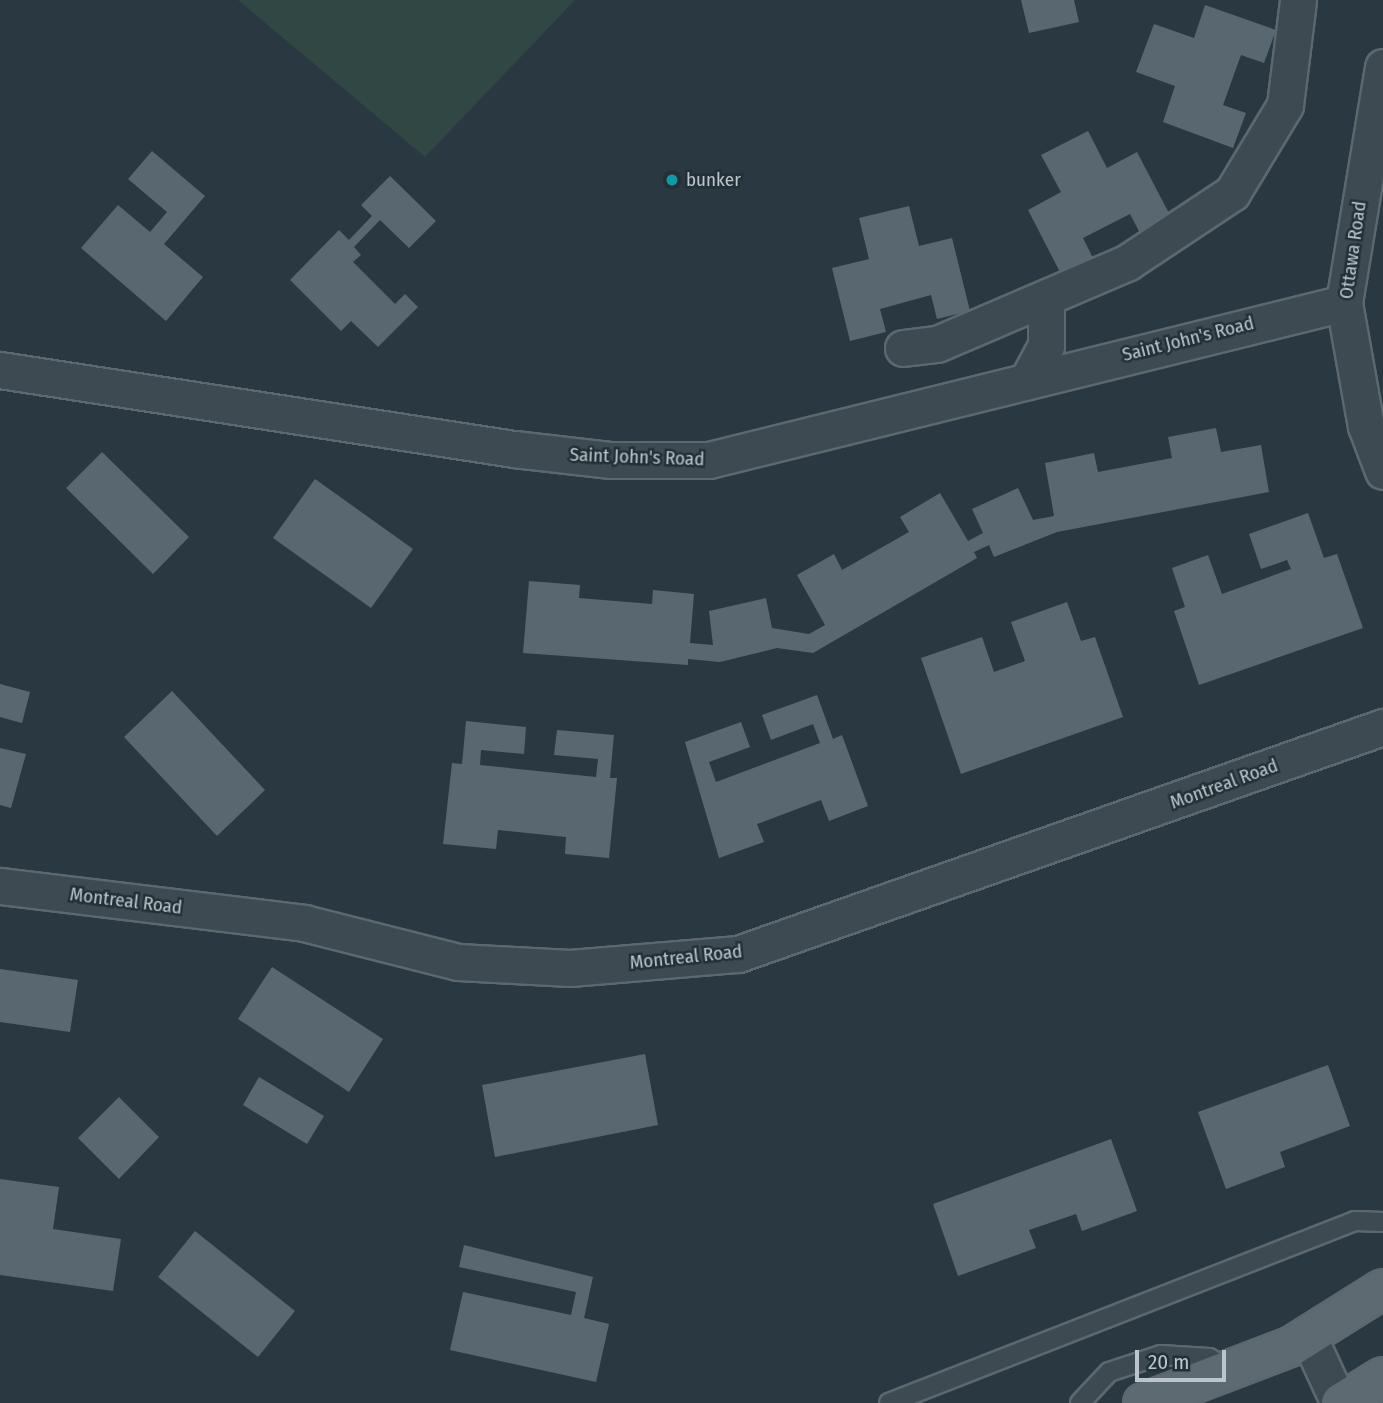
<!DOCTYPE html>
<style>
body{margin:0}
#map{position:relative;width:1383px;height:1403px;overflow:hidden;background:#2a3941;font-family:"Fira Sans Condensed",sans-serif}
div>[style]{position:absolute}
.green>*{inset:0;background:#304743}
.building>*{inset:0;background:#596870}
.roads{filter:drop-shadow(2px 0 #5d686e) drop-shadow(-2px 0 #5d686e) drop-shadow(0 2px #5d686e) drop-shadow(0 -2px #5d686e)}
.lane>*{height:18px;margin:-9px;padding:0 9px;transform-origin:9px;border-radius:9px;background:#3e4a51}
.street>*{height:35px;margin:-17.5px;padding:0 17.5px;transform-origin:17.5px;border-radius:17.5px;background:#3e4a51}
.primary>*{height:38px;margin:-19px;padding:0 19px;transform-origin:19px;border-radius:19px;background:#5d6a71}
.dots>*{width:19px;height:19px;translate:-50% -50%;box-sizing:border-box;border:4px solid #233036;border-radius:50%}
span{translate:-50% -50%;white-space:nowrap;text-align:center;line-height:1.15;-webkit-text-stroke:5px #233036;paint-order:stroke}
.poi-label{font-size:19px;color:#bcc5cb}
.left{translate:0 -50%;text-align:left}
.street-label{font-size:19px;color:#bcc5cb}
.scale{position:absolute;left:1135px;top:1350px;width:91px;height:32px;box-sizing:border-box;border:4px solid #bcc5cb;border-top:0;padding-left:9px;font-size:21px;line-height:24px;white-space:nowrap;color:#bcc5cb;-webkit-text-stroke:5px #233036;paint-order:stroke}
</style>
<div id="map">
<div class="green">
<div style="clip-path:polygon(238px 0,575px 0,425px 157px)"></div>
</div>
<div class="building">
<div style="clip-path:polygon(1021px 0,1074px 0,1079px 22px,1029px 33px)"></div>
<div style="clip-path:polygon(1205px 5px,1276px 30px,1264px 63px,1241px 55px,1223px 105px,1246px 113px,1233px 148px,1163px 122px,1175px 86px,1136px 72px,1154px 24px,1194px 38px)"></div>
<div style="clip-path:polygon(1088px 131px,1107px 168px,1137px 152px,1172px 219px,1141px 235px,1130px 214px,1083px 238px,1094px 260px,1062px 276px,1028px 210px,1061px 192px,1041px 155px)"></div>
<div style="clip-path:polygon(152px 151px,205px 196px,164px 244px,203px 277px,166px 321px,81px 248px,118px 205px,150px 232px,167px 212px,128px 179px)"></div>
<div style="clip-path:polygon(390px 176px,436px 221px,409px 248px,380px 220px,354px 247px,361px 255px,353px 262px,395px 304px,405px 294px,418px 307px,378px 347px,351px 321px,341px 331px,290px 280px,339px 230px,349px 240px,372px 216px,361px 205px)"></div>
<div style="clip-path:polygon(909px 206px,919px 246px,952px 238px,970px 311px,937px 319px,931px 295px,880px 309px,886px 332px,850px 341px,832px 268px,869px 259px,859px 218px)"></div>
<div style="clip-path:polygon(1216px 428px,1221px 452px,1261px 445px,1269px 492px,1057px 532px,994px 557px,989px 545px,974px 552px,977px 558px,813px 653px,777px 648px,720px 662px,688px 659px,688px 665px,523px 653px,529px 581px,580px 585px,579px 598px,652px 604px,653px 590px,694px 594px,690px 643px,713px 645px,709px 611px,766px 598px,772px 628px,809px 634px,825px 625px,797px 575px,834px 554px,842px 570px,909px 532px,900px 517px,940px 493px,968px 541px,983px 533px,972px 509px,1018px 488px,1033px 520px,1054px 516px,1045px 463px,1094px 453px,1098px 472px,1172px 458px,1168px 437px)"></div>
<div style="clip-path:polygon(102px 452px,189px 537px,153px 574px,66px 488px)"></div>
<div style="clip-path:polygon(315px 479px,413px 549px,371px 608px,273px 538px)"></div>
<div style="clip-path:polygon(1308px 513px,1324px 558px,1337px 554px,1363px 628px,1199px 685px,1174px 611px,1185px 607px,1172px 568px,1208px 555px,1222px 594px,1291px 569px,1287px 560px,1261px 569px,1249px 534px)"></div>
<div style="clip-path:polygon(1067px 602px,1081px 641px,1095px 637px,1123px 717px,961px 774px,921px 658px,982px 637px,994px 672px,1025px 661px,1011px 622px)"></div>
<div style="clip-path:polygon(0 684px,30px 692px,22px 723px,0 717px)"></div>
<div style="clip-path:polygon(172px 691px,265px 790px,217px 836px,124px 737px)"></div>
<div style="clip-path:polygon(817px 695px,833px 739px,842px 735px,868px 806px,829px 821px,821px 800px,757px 824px,764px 842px,719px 858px,685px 742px,741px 722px,750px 747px,709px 762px,716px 782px,820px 743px,813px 724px,771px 740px,762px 715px)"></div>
<div style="clip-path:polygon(466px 721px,526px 727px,524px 754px,481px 750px,480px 765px,596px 777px,598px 759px,554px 755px,557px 730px,614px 735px,610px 778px,617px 778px,609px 858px,565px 854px,566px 837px,498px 830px,496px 849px,443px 844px,452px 763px,462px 764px)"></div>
<div style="clip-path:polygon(0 748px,26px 754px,11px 808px,0 805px)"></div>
<div style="clip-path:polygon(272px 967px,383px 1039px,349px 1092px,238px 1019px)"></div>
<div style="clip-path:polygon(0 969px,78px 980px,70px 1032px,0 1022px)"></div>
<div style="clip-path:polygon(645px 1054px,658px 1125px,495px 1157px,482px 1085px)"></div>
<div style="clip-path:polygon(1328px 1065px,1350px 1126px,1280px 1152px,1285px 1167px,1226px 1189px,1198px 1112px)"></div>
<div style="clip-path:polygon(259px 1077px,324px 1116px,307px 1144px,243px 1105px)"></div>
<div style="clip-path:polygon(119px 1097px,159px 1137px,119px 1179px,78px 1138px)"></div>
<div style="clip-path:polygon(1111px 1139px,1137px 1211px,1082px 1231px,1076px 1214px,1029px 1230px,1036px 1248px,958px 1276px,933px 1204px)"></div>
<div style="clip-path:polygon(0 1179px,59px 1187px,53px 1229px,121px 1239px,113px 1291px,0 1275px)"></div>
<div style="clip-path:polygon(195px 1231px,295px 1311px,258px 1357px,158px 1277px)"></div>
<div style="clip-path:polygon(464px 1245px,593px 1277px,584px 1318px,609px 1324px,596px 1382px,450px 1350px,463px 1292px,571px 1315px,576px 1292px,459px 1267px)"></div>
</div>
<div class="roads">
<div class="lane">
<div style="left:889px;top:1403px;width:500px;rotate:-21.33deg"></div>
<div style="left:1355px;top:1221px;width:28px;rotate:2deg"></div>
<div style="left:1080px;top:1403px;width:42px;rotate:-46.9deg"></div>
<div style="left:1109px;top:1372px;width:55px;rotate:-18.1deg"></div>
<div style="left:1161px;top:1355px;width:48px;rotate:3.6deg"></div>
<div style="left:1209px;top:1358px;width:19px;rotate:28deg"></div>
</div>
<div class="street">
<div style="left:1383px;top:67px;width:239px;rotate:99.4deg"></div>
<div style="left:1344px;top:303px;width:125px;rotate:79.9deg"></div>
<div style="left:1366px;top:426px;width:48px;rotate:69.3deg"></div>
<div style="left:903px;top:348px;width:34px;rotate:-7deg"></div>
<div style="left:937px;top:344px;width:208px;rotate:-23.2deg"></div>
<div style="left:1128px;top:262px;width:125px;rotate:-33.6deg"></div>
<div style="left:1232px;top:193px;width:103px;rotate:-58.9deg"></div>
<div style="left:1285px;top:105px;width:106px;rotate:-82.9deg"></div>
<div style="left:0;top:370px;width:520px;rotate:8.74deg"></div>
<div style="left:514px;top:449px;width:98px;rotate:6.5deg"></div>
<div style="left:611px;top:460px;width:98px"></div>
<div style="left:709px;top:460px;width:654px;rotate:-13.89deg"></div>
<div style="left:1027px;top:381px;width:40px;rotate:-62deg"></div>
<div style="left:1046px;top:346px;width:45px;rotate:-90deg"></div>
<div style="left:0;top:886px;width:306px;rotate:6.9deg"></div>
<div style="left:304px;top:923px;width:159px;rotate:14.2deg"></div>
<div style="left:458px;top:962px;width:112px;rotate:3.1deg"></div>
<div style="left:570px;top:968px;width:169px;rotate:-4.8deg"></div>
<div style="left:738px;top:954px;width:684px;rotate:-19.39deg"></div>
<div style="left:1308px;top:1336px;width:74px;rotate:65.2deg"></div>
</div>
<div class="primary">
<div style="left:1143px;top:1403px;width:160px;rotate:-20.9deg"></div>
<div style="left:1292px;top:1346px;width:107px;rotate:-32.1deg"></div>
<div style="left:1341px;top:1403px;width:49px;rotate:-31.8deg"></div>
</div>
</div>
<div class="dots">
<div style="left:672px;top:180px;background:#0f9aa8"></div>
</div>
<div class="poi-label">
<span class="left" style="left:686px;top:180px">bunker</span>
</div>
<div class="street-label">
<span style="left:1353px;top:250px;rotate:-82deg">Ottawa Road</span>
<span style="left:1188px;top:339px;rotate:-14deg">Saint John's Road</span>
<span style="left:637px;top:457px;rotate:2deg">Saint John's Road</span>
<span style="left:1224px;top:784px;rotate:-20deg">Montreal Road</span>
<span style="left:126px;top:901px;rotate:7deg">Montreal Road</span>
<span style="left:686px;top:957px;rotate:-6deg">Montreal Road</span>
</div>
<div class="scale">20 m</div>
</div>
